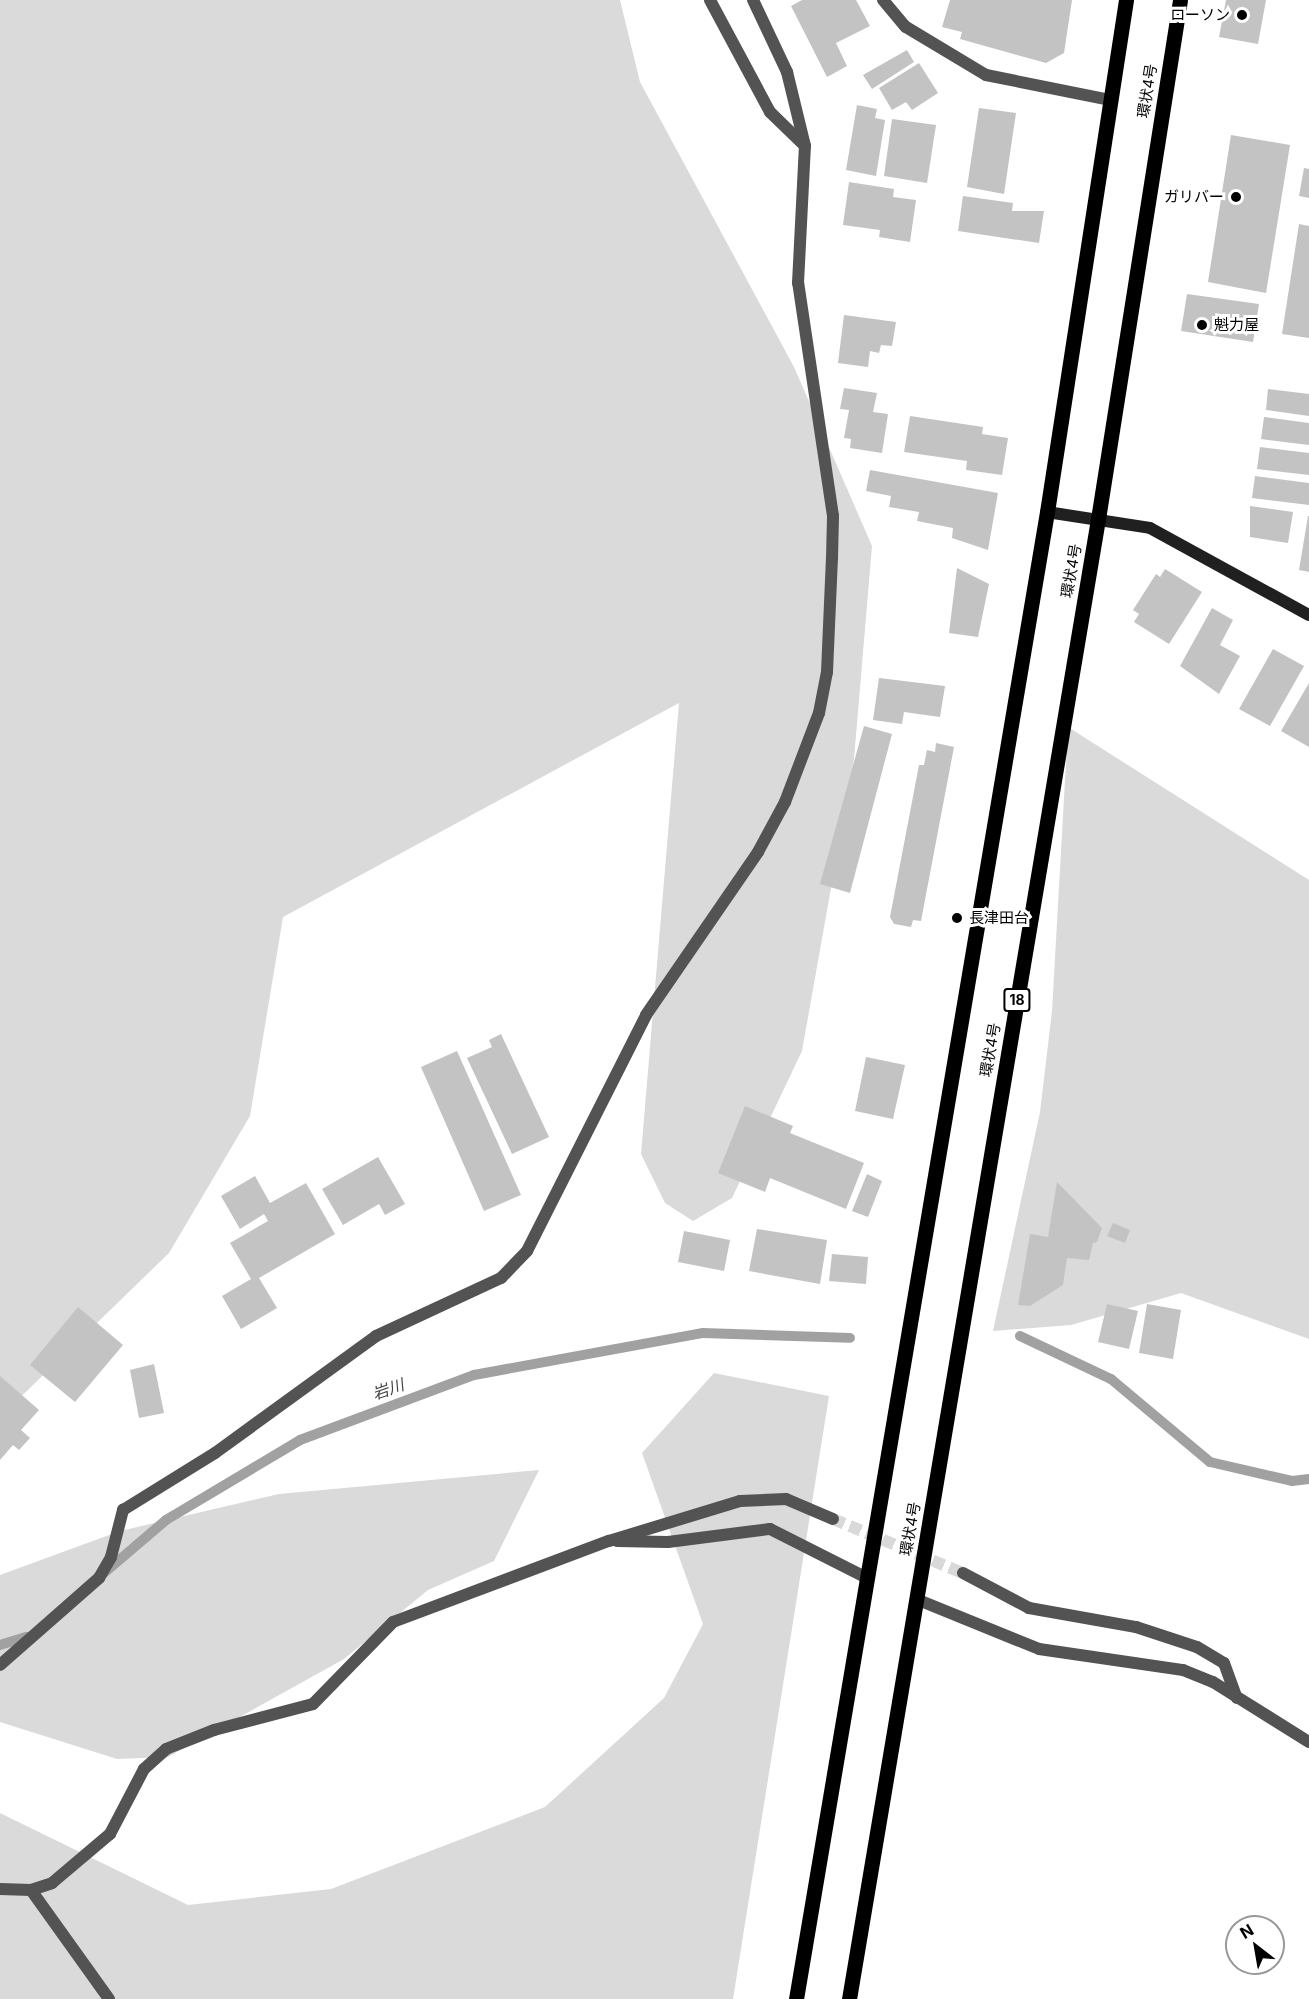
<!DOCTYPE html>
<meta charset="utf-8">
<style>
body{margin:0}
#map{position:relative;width:1309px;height:1999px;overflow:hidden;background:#fff;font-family:Inter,"Noto Sans JP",sans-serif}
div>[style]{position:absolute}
.green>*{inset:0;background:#dadada}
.stream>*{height:10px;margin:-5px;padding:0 5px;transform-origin:5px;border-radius:5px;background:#a1a1a1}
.building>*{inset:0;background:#c3c3c3}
.street-tunnel>*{height:12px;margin-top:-6px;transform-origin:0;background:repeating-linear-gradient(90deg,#d9d9d9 0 12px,transparent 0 18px)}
.street>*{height:12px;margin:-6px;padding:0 6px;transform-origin:6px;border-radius:6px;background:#535353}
.secondary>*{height:12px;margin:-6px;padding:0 6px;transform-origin:6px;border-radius:6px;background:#202020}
.primary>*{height:15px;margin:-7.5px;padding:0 7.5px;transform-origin:7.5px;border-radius:7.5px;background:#000}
.dots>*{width:16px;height:16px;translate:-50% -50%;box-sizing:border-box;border:3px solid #fff;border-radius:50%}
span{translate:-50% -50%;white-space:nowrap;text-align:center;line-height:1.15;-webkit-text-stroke:6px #fff;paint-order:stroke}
.shield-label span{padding:2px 4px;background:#fff;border:2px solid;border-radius:4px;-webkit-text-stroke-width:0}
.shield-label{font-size:14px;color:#000;font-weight:700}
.poi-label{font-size:15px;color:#000}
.right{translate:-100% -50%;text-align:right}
.left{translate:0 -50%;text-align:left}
.street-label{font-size:15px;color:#000}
.water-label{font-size:16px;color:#424242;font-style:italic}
.north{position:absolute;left:1225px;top:1915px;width:60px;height:60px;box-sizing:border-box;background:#fff;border:2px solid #999;border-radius:50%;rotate:329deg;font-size:16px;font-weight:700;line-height:24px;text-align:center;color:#000}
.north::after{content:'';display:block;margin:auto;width:21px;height:27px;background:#000;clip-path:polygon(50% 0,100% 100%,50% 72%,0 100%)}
</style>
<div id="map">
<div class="green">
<div style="clip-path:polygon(0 0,620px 0,640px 82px,794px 367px,872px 546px,854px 759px,802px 1051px,732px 1198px,693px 1221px,665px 1203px,641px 1154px,679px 703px,283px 917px,250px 1116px,169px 1253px,0 1417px)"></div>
<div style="clip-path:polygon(1068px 727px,1309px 880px,1309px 1339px,1181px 1293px,1071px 1325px,993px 1331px,1040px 1112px,1052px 1011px)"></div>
<div style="clip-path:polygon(714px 1373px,829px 1396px,733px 1999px,0 1999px,0 1813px,188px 1905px,331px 1889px,545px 1807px,664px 1698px,703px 1624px,642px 1453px)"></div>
<div style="clip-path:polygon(539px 1470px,494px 1561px,428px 1590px,344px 1659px,168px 1757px,117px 1759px,0 1722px,0 1575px,120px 1531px,279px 1494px)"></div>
</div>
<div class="stream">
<div style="left:1020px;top:1336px;width:101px;rotate:25.3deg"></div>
<div style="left:1111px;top:1379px;width:129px;rotate:40deg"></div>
<div style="left:1210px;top:1462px;width:84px;rotate:13deg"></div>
<div style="left:1292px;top:1481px;width:17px;rotate:-7deg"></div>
<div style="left:104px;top:1573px;width:82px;rotate:-40.5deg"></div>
<div style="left:166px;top:1520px;width:156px;rotate:-30.8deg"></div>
<div style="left:300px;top:1440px;width:186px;rotate:-20.5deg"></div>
<div style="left:474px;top:1375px;width:233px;rotate:-10.4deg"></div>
<div style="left:703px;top:1333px;width:147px;rotate:1.9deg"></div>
<div style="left:0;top:1645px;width:28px;rotate:-17deg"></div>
</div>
<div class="building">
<div style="clip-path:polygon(802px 0,856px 0,870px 26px,836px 43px,847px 66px,827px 77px,791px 6px)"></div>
<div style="clip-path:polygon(950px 0,1072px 0,1064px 53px,1046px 63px,960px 39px,962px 32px,942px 27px)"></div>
<div style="clip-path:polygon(1226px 0,1266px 0,1258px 44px,1219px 37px)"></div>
<div style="clip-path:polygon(907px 50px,914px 62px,872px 89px,863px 75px)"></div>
<div style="clip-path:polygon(919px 63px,938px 93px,912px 110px,906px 102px,892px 110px,879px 88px)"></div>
<div style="clip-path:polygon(857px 105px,877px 109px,875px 118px,885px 120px,876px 176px,846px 170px)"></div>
<div style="clip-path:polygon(979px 108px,1016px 113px,1004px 194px,967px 187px)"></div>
<div style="clip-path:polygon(892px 119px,936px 125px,927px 183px,884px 176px)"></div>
<div style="clip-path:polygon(1231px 135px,1290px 145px,1266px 293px,1208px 282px)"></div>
<div style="clip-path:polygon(1304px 168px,1309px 169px,1309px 198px,1299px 196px)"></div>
<div style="clip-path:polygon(849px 182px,894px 189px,893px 197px,916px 200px,910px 242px,879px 237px,880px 230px,843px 225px)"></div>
<div style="clip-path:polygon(963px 196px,1013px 203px,1012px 211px,1044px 211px,1039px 243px,958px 231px)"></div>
<div style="clip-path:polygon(1299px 224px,1309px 226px,1309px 338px,1282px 334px)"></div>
<div style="clip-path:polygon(1187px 294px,1259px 304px,1253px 342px,1181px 331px)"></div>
<div style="clip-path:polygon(844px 315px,896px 322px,892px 346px,881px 345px,879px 353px,870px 351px,868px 367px,838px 363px)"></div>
<div style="clip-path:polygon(844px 388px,877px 393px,873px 412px,888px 414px,882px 453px,850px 448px,851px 439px,844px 438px,849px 410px,840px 409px)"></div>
<div style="clip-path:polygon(1268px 389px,1309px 394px,1309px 416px,1266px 410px)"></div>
<div style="clip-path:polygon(910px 416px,983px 427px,982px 434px,1008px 438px,1002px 475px,966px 470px,967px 461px,904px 452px)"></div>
<div style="clip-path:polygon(1264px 417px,1309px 423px,1309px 445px,1261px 439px)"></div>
<div style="clip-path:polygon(1260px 447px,1309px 453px,1309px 475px,1257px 469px)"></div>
<div style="clip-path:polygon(870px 470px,998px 493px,988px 550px,952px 538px,953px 528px,917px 521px,919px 512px,889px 507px,891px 496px,866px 491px)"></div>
<div style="clip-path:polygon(1255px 476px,1309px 483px,1309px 505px,1252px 498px)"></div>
<div style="clip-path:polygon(1250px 506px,1293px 512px,1288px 543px,1250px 537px)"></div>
<div style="clip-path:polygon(1308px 516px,1309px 516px,1309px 572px,1299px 570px)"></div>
<div style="clip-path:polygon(957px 568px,989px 584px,978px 637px,949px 633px)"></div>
<div style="clip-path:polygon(1165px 569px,1202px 592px,1169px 644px,1134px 622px,1139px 614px,1133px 610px,1156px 574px,1160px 577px)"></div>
<div style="clip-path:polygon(1212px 608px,1233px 620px,1220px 645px,1240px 656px,1219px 694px,1180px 666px)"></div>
<div style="clip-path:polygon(1273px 649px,1304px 666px,1270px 726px,1239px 709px)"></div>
<div style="clip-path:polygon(879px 678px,945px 686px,940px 717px,904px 712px,902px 724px,873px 720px)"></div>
<div style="clip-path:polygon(1309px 683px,1309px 747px,1281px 731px)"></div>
<div style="clip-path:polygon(864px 726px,892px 734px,850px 893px,820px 884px)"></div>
<div style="clip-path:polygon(936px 743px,954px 747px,921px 921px,913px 920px,911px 927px,894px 924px,890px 917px,919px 765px,924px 765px,927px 750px,935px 752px)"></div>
<div style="clip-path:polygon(501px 1034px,549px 1137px,512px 1154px,467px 1058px,492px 1047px,489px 1040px)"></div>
<div style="clip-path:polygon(457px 1051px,521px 1195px,484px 1211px,421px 1067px)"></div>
<div style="clip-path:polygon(866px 1057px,905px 1065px,893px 1119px,855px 1111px)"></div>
<div style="clip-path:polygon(745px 1106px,793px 1126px,790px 1133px,864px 1163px,846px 1209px,770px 1178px,765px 1192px,718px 1173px)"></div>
<div style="clip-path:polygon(378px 1157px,405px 1204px,385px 1215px,379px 1204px,343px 1225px,322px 1189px)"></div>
<div style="clip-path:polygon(867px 1174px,882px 1181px,868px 1217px,852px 1211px)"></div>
<div style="clip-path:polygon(255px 1176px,270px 1203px,306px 1183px,335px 1234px,259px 1278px,277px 1308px,241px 1329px,222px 1296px,251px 1279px,230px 1243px,268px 1221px,264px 1214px,240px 1229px,221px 1196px)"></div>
<div style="clip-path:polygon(1057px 1182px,1102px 1228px,1097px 1242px,1093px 1243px,1089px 1260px,1067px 1258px,1063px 1285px,1030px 1306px,1018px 1305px,1030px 1234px,1048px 1237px)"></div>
<div style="clip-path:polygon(1113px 1223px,1130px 1230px,1125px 1243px,1107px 1236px)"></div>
<div style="clip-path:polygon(757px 1229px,827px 1240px,820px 1284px,749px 1271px)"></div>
<div style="clip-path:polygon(684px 1231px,730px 1240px,724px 1271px,678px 1262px)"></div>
<div style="clip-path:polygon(832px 1254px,868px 1257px,866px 1284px,829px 1281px)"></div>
<div style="clip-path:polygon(1107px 1304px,1138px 1311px,1129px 1349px,1098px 1342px)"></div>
<div style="clip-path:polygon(1147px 1304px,1181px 1310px,1173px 1359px,1139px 1353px)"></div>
<div style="clip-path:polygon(78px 1307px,123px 1345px,75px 1402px,30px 1365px)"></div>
<div style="clip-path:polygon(154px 1364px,164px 1413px,139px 1418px,130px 1370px)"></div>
<div style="clip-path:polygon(0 1376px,39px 1410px,21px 1430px,30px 1438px,19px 1450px,13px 1445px,0 1460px)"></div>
</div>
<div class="street-tunnel">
<div style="left:833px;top:1519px;width:141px;rotate:22.6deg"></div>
</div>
<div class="street">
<div style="left:753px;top:0;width:80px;rotate:64.7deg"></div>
<div style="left:787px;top:72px;width:76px;rotate:76.3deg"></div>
<div style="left:883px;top:0;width:35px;rotate:50deg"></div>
<div style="left:906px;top:27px;width:93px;rotate:31deg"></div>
<div style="left:986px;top:75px;width:126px;rotate:11.4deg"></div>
<div style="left:617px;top:1541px;width:51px;rotate:1.1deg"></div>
<div style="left:668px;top:1542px;width:103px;rotate:-7.3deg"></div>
<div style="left:770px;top:1529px;width:109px;rotate:26.8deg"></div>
<div style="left:963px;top:1573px;width:75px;rotate:27.9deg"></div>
<div style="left:1029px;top:1608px;width:109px;rotate:10.1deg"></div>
<div style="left:1136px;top:1627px;width:64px;rotate:18.2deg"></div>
<div style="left:1197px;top:1647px;width:31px;rotate:31deg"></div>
<div style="left:1224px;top:1663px;width:37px;rotate:70deg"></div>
<div style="left:916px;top:1599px;width:133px;rotate:22.1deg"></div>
<div style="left:1039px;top:1649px;width:146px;rotate:8.3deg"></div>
<div style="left:1183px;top:1670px;width:32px;rotate:22deg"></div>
<div style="left:1213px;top:1682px;width:113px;rotate:32deg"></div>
<div style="left:0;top:1665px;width:132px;rotate:-41.3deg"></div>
<div style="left:99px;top:1578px;width:24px;rotate:-60deg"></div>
<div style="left:111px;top:1557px;width:49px;rotate:-75.7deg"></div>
<div style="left:123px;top:1510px;width:108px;rotate:-31.8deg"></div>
<div style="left:215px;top:1453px;width:199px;rotate:-36deg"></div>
<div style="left:376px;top:1336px;width:138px;rotate:-24.9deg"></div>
<div style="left:501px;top:1278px;width:37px;rotate:-46deg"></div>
<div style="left:527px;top:1251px;width:264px;rotate:-63.2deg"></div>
<div style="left:646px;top:1015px;width:198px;rotate:-55.5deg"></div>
<div style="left:758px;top:852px;width:57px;rotate:-61.6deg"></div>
<div style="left:785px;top:802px;width:95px;rotate:-69.1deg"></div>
<div style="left:819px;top:713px;width:42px;rotate:-79deg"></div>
<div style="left:827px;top:672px;width:114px;rotate:-87.5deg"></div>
<div style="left:832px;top:558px;width:42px;rotate:-88.6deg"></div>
<div style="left:833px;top:516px;width:236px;rotate:-98.5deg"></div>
<div style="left:798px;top:283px;width:137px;rotate:-87.1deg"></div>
<div style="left:805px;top:146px;width:49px;rotate:-135.8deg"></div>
<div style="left:770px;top:112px;width:127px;rotate:-118.2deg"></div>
<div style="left:0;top:1889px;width:31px;rotate:2deg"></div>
<div style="left:31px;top:1890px;width:22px;rotate:-18deg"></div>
<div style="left:52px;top:1883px;width:76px;rotate:-40.2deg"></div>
<div style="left:110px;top:1834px;width:73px;rotate:-62.4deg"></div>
<div style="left:144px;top:1769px;width:30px;rotate:-42deg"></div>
<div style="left:166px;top:1749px;width:52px;rotate:-21.6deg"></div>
<div style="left:214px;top:1730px;width:102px;rotate:-14.7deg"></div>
<div style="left:313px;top:1704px;width:115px;rotate:-45.7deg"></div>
<div style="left:393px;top:1622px;width:231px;rotate:-20.6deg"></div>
<div style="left:609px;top:1541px;width:137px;rotate:-17deg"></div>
<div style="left:740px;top:1501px;width:46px;rotate:-2.5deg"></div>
<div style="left:786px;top:1499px;width:51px;rotate:23.1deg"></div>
<div style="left:31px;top:1890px;width:134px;rotate:54.4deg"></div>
</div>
<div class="secondary">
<div style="left:1047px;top:512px;width:104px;rotate:8.8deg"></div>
<div style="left:1150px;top:528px;width:181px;rotate:28.7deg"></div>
</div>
<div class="primary">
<div style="left:796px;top:1999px;width:1508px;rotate:-80.42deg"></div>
<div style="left:1047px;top:512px;width:518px;rotate:-81.23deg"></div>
<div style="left:849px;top:1999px;width:1501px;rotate:-80.45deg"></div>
<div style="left:1098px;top:519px;width:525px;rotate:-81.02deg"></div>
</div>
<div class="dots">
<div style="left:1242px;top:15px;background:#000"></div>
<div style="left:1236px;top:197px;background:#000"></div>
<div style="left:1202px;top:325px;background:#000"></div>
<div style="left:957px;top:918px;background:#000"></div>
</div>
<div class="shield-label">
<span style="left:1017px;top:1000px">18</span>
</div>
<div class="poi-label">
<span class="right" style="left:1230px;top:15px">ローソン</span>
<span class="right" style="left:1224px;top:197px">ガリバー</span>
<span class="left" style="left:1214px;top:325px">魁力屋</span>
<span class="left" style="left:969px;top:918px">長津田台</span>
</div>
<div class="street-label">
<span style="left:1147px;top:91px;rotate:-81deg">環状4号</span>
<span style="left:1071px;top:571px;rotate:-80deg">環状4号</span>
<span style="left:990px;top:1050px;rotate:-80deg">環状4号</span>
<span style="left:910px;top:1529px;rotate:-80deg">環状4号</span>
</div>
<div class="water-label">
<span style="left:388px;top:1389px;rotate:-19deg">岩川</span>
</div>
<div class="north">N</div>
</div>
